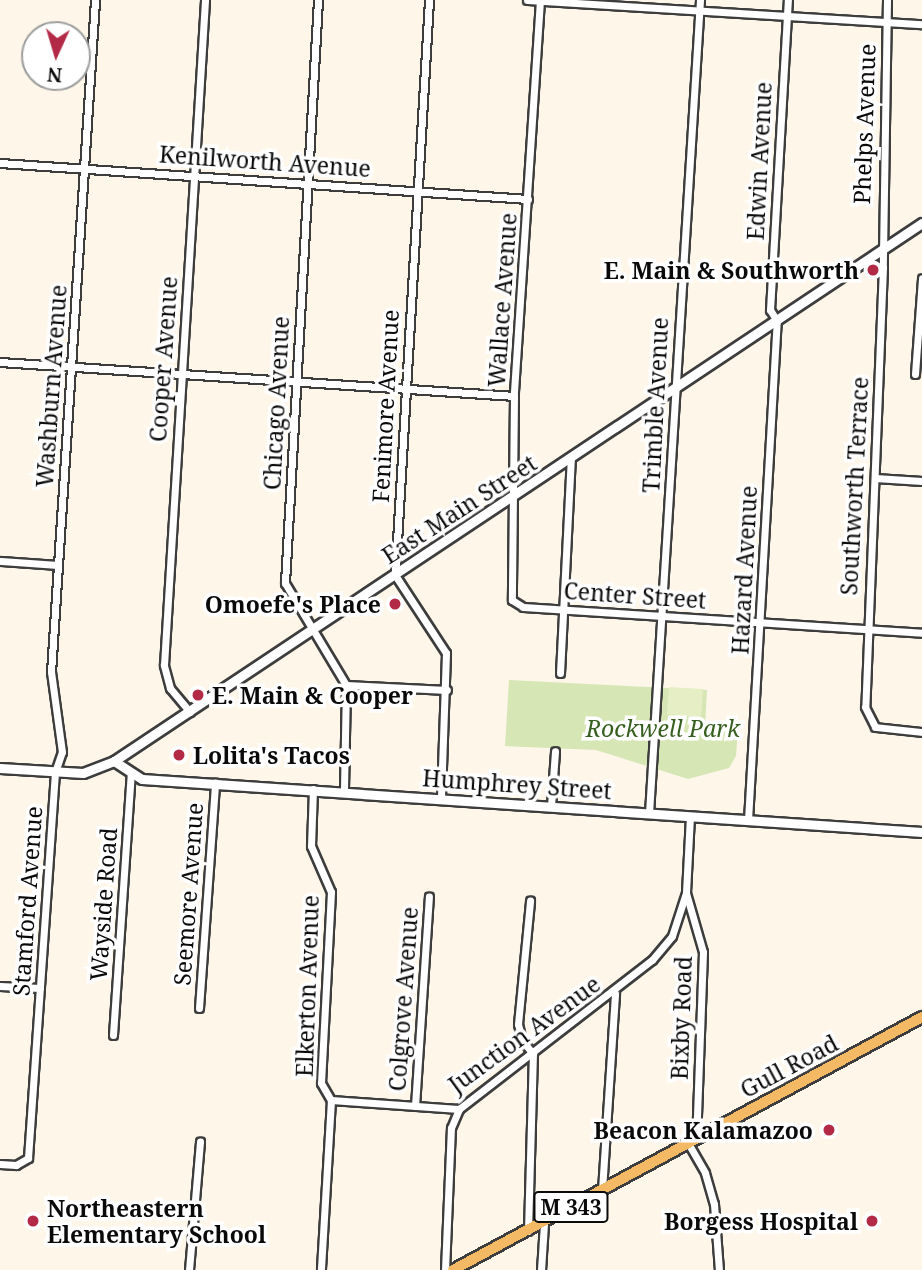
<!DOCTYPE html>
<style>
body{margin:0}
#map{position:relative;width:922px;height:1270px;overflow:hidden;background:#fef6e9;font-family:"Noto Serif",serif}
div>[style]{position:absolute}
.green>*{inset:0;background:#d6e6b5}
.pitch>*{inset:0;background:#e6eec6}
.roads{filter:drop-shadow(2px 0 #3d3d3d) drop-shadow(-2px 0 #3d3d3d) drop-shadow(0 2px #3d3d3d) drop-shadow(0 -2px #3d3d3d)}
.minor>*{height:7px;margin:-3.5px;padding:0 3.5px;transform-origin:3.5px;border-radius:3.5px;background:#fff}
.tertiary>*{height:9px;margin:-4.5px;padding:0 4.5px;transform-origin:4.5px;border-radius:4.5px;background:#fff}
.primary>*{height:10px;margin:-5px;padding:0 5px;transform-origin:5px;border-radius:5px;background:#f3b964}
.dots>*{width:19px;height:19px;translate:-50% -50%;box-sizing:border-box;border:4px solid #fff;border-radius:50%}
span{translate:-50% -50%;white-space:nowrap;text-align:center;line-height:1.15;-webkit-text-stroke:7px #fff;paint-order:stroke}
.shield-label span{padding:2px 5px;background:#fff;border:2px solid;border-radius:5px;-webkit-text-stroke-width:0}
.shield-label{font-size:21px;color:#0a0a0a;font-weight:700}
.street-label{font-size:23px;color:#0a0a0a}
.poi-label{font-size:23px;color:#0a0a0a;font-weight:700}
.right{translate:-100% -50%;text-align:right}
.left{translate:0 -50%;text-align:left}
.park-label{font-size:23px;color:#365e1f;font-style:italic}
.north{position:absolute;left:21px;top:21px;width:70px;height:70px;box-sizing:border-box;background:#fff;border:2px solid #9d9d9d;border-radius:50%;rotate:184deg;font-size:19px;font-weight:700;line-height:28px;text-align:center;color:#0a0a0a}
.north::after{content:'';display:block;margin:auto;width:24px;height:32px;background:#b32a46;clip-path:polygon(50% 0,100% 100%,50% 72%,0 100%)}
</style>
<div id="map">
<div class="green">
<div style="clip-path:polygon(509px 680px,707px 690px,705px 728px,738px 730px,736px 756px,729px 768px,688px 779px,596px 750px,505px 746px)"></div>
</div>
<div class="pitch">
<div style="clip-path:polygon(669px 687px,703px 689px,701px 717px,667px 714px)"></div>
</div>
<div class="roads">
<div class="minor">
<div style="left:318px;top:0;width:584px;rotate:93.24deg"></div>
<div style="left:285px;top:583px;width:119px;rotate:59.1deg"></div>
<div style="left:346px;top:685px;width:106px;rotate:91.1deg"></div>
<div style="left:429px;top:0;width:576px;rotate:93.38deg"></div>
<div style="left:395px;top:575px;width:93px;rotate:56.8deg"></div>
<div style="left:446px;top:653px;width:145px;rotate:92deg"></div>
<div style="left:527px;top:0;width:396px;rotate:3.5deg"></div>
<div style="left:540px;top:0;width:397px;rotate:93.8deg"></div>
<div style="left:514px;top:396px;width:204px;rotate:90.6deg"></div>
<div style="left:512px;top:600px;width:13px;rotate:32deg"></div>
<div style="left:523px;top:607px;width:400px;rotate:3.7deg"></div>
<div style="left:887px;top:0;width:267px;rotate:90.9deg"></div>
<div style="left:883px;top:267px;width:440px;rotate:92.3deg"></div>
<div style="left:865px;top:707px;width:22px;rotate:63deg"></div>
<div style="left:875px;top:727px;width:47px;rotate:6.1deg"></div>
<div style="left:0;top:163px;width:529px;rotate:3.9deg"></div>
<div style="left:0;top:362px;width:515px;rotate:3.78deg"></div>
<div style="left:915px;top:374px;width:96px;rotate:-85.8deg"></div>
<div style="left:875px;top:478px;width:47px;rotate:3.7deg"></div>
<div style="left:0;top:561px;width:58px;rotate:3.9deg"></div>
<div style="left:560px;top:673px;width:215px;rotate:-87.1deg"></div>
<div style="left:346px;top:685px;width:101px;rotate:2.8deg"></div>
<div style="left:190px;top:712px;width:31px;rotate:-130deg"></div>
<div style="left:170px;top:688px;width:24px;rotate:-105deg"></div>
<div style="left:164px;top:665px;width:666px;rotate:-86.47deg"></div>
<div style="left:313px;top:789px;width:57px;rotate:92deg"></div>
<div style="left:311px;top:846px;width:50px;rotate:66.5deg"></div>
<div style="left:331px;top:892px;width:191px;rotate:93deg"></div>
<div style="left:321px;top:1083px;width:20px;rotate:60deg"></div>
<div style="left:331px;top:1100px;width:170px;rotate:93.4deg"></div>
<div style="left:551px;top:806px;width:55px;rotate:-85.8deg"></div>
<div style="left:649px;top:813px;width:815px;rotate:-86.41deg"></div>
<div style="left:690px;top:816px;width:77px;rotate:93deg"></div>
<div style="left:686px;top:893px;width:61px;rotate:73.9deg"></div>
<div style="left:703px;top:952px;width:187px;rotate:92.1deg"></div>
<div style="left:748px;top:820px;width:500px;rotate:-86.7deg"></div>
<div style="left:777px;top:321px;width:13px;rotate:-122deg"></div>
<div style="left:770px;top:310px;width:311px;rotate:-86.7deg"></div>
<div style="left:0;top:986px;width:40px;rotate:2.9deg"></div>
<div style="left:199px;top:1008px;width:226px;rotate:-85.9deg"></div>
<div style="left:113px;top:1035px;width:262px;rotate:-86.1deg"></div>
<div style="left:331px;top:1100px;width:128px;rotate:4deg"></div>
<div style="left:459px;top:1109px;width:244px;rotate:-37.7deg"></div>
<div style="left:652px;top:960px;width:31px;rotate:-50deg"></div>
<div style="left:672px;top:936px;width:45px;rotate:-72deg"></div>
<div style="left:415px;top:1106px;width:210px;rotate:-86.2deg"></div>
<div style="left:688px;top:1143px;width:34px;rotate:60deg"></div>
<div style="left:705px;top:1173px;width:32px;rotate:74deg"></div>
<div style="left:714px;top:1204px;width:66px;rotate:85.7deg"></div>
<div style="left:0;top:1164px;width:16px;rotate:4deg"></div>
<div style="left:16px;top:1165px;width:14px;rotate:-30deg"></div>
<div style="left:28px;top:1158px;width:387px;rotate:-86deg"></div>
<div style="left:55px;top:772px;width:21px;rotate:-71deg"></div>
<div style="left:62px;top:752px;width:81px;rotate:-97.8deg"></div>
<div style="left:51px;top:672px;width:673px;rotate:-86.25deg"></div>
<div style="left:602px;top:1190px;width:197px;rotate:-86.2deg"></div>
<div style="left:528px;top:1231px;width:177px;rotate:-88.4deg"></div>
<div style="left:533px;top:1054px;width:18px;rotate:-128deg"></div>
<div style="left:522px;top:1040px;width:16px;rotate:-104deg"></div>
<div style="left:518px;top:1024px;width:124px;rotate:-84.4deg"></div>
<div style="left:189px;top:1270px;width:129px;rotate:-85.1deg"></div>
<div style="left:445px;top:1270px;width:142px;rotate:-87.6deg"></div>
<div style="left:451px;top:1128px;width:21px;rotate:-67deg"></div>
<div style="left:541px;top:1270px;width:47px;rotate:-86.3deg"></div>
</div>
<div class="tertiary">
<div style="left:114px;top:761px;width:33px;rotate:33deg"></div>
<div style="left:142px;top:779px;width:782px;rotate:3.89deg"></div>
<div style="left:0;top:768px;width:83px;rotate:3.4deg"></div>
<div style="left:83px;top:773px;width:33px;rotate:-21deg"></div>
<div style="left:114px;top:761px;width:971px;rotate:-33.66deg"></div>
</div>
<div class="primary">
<div style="left:453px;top:1270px;width:533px;rotate:-28.34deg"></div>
</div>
</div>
<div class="dots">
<div style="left:873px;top:270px;background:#b32a46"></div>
<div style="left:395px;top:604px;background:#b32a46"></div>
<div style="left:198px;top:695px;background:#b32a46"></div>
<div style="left:179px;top:755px;background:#b32a46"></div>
<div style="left:829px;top:1130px;background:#b32a46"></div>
<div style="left:33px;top:1221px;background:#b32a46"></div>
<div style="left:872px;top:1221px;background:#b32a46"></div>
</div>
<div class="shield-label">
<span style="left:571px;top:1207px">M 343</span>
</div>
<div class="street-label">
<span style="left:864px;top:124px;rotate:-88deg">Phelps Avenue</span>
<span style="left:265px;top:161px;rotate:4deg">Kenilworth Avenue</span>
<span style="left:759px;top:161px;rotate:-87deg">Edwin Avenue</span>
<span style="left:502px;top:300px;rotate:-86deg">Wallace Avenue</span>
<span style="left:163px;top:359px;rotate:-86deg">Cooper Avenue</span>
<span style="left:51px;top:386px;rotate:-86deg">Washburn Avenue</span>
<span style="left:276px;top:403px;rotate:-87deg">Chicago Avenue</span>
<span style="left:655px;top:405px;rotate:-87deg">Trimble Avenue</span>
<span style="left:385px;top:406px;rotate:-87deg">Fenimore Avenue</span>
<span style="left:854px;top:486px;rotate:-87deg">Southworth Terrace</span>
<span style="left:459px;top:509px;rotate:-33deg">East Main Street</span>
<span style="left:744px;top:570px;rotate:-87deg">Hazard Avenue</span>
<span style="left:635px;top:595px;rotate:4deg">Center Street</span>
<span style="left:517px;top:784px;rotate:4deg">Humphrey Street</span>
<span style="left:188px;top:894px;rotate:-86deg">Seemore Avenue</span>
<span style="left:27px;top:901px;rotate:-86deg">Stamford Avenue</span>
<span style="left:103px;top:904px;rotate:-86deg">Wayside Road</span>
<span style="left:307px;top:986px;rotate:-88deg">Elkerton Avenue</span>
<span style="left:403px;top:999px;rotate:-86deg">Colgrove Avenue</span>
<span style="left:681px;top:1018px;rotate:-88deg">Bixby Road</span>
<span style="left:524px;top:1034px;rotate:-36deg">Junction Avenue</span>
<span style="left:789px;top:1066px;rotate:-28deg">Gull Road</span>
</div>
<div class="poi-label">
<span class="right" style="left:859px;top:270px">E. Main &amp; Southworth</span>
<span class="right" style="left:381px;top:604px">Omoefe's Place</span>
<span class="left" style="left:212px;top:695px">E. Main &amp; Cooper</span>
<span class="left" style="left:193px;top:755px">Lolita's Tacos</span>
<span class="right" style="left:813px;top:1130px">Beacon Kalamazoo</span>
<span class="left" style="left:47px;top:1221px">Northeastern<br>Elementary School</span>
<span class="right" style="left:858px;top:1221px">Borgess Hospital</span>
</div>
<div class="park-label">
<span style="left:663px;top:728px">Rockwell Park</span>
</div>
<div class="north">N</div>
</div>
